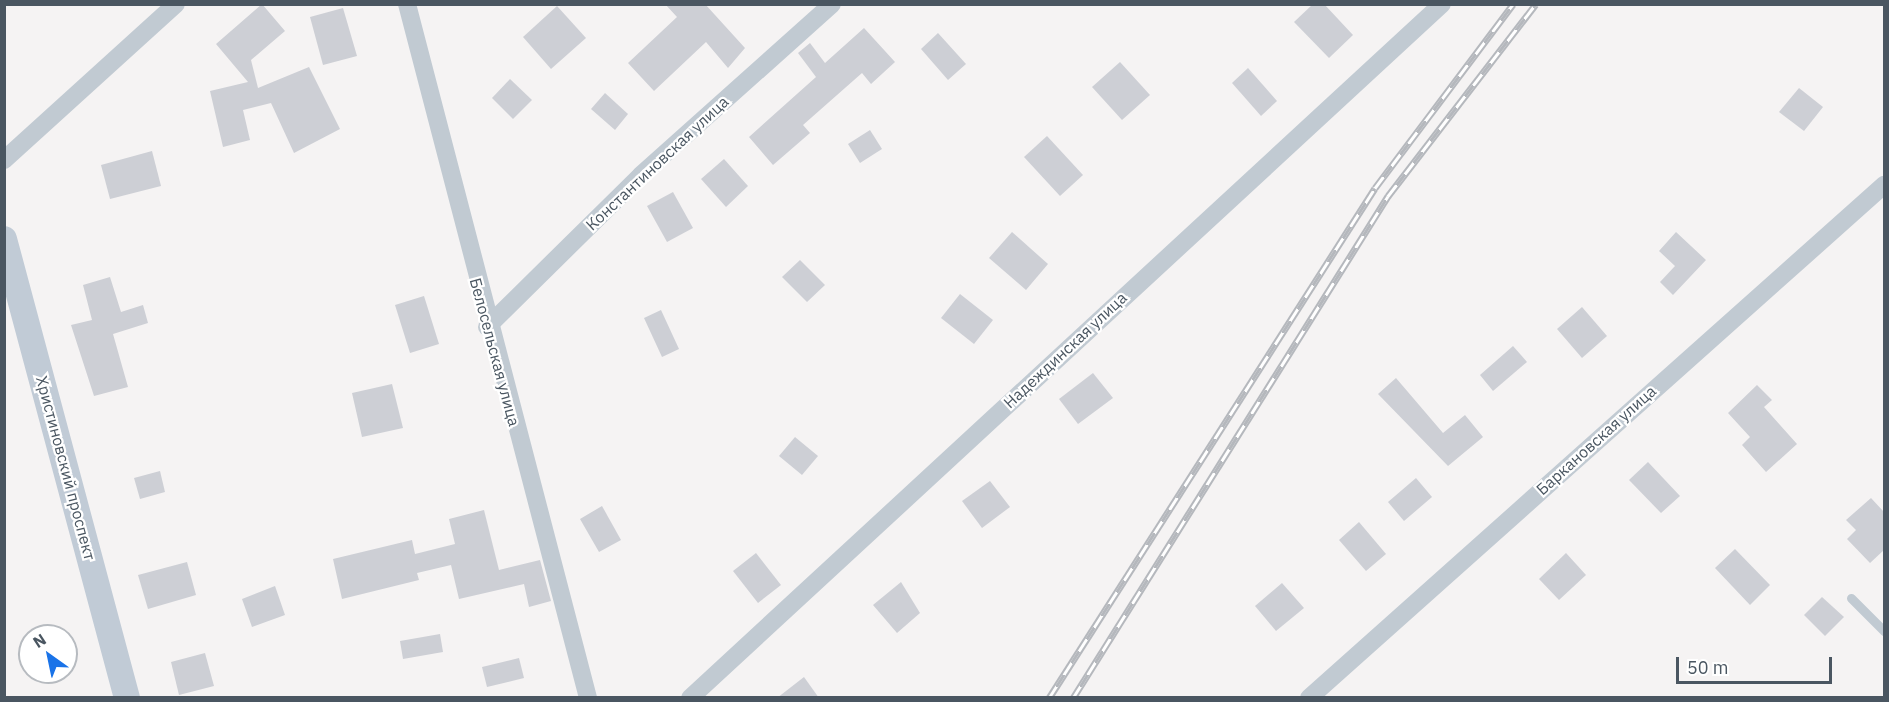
<!DOCTYPE html>
<meta charset="utf-8">
<style>
body{margin:0}
#map{position:relative;width:1889px;height:702px;overflow:hidden;background:#f5f3f3;font-family:"IBM Plex Sans",sans-serif}
div>[style]{position:absolute}
.building>*{inset:0;background:#cdcfd5}
.lane>*{height:9px;margin:-4.5px;padding:0 4.5px;transform-origin:4.5px;border-radius:4.5px;background:#c1cad2}
.street>*{height:18px;margin:-9px;padding:0 9px;transform-origin:9px;border-radius:9px;background:#c1cad2}
.secondary>*{height:26px;margin:-13px;padding:0 13px;transform-origin:13px;border-radius:13px;background:#c1cbd6}
.rail>*{height:7px;margin-top:-3.5px;transform-origin:0;background:repeating-linear-gradient(90deg,#fff 0 14px,#b5b8bd 0 28px);box-sizing:border-box;border-block:2px solid #b5b8bd}
span{translate:-50% -50%;white-space:nowrap;text-align:center;line-height:1.15;-webkit-text-stroke:4.5px #fff;paint-order:stroke}
.street-label{font-size:16px;color:#4a5661}
.frame{position:absolute;inset:0;border:6px solid #4a5661;pointer-events:none}
.north{position:absolute;left:18px;top:624px;width:60px;height:60px;box-sizing:border-box;background:#fff;border:2px solid #b7bbc0;border-radius:50%;rotate:327deg;font-size:16px;font-weight:700;line-height:24px;text-align:center;color:#4a5661}
.north::after{content:'';display:block;margin:auto;width:21px;height:27px;background:#1a73e8;clip-path:polygon(50% 0,100% 100%,50% 72%,0 100%)}
.scale{position:absolute;left:1676px;top:657px;width:156px;height:27px;box-sizing:border-box;border:3px solid #4a5661;border-top:0;padding-left:8px;font-size:18px;line-height:21px;white-space:nowrap;color:#4a5661;-webkit-text-stroke:4px #fff;paint-order:stroke}
</style>
<div id="map">
<div class="building">
<div style="clip-path:polygon(262px 4px,285px 31px,251px 60px,258px 88px,309px 67px,340px 129px,294px 153px,271px 103px,243px 110px,250px 140px,223px 147px,210px 91px,248px 82px,216px 44px)"></div>
<div style="clip-path:polygon(665px 4px,705px 4px,745px 48px,728px 68px,706px 42px,654px 91px,628px 63px,677px 17px)"></div>
<div style="clip-path:polygon(1313px 4px,1324px 4px,1353px 35px,1329px 58px,1294px 22px)"></div>
<div style="clip-path:polygon(557px 6px,586px 38px,551px 69px,523px 37px)"></div>
<div style="clip-path:polygon(343px 8px,357px 56px,323px 65px,310px 17px)"></div>
<div style="clip-path:polygon(864px 28px,895px 62px,871px 84px,862px 73px,803px 125px,810px 133px,773px 165px,749px 137px,816px 77px,798px 53px,810px 43px,825px 63px)"></div>
<div style="clip-path:polygon(938px 33px,966px 64px,948px 80px,921px 49px)"></div>
<div style="clip-path:polygon(1120px 62px,1150px 95px,1122px 120px,1092px 87px)"></div>
<div style="clip-path:polygon(1248px 68px,1277px 101px,1261px 116px,1232px 83px)"></div>
<div style="clip-path:polygon(510px 79px,532px 100px,513px 119px,492px 98px)"></div>
<div style="clip-path:polygon(1799px 88px,1823px 107px,1804px 131px,1779px 112px)"></div>
<div style="clip-path:polygon(605px 93px,628px 114px,615px 130px,591px 109px)"></div>
<div style="clip-path:polygon(870px 130px,882px 149px,860px 163px,848px 144px)"></div>
<div style="clip-path:polygon(1047px 136px,1083px 175px,1060px 196px,1024px 157px)"></div>
<div style="clip-path:polygon(152px 151px,161px 186px,110px 199px,101px 165px)"></div>
<div style="clip-path:polygon(724px 159px,748px 186px,726px 207px,701px 179px)"></div>
<div style="clip-path:polygon(673px 192px,693px 228px,667px 242px,647px 206px)"></div>
<div style="clip-path:polygon(1012px 232px,1048px 264px,1026px 290px,989px 258px)"></div>
<div style="clip-path:polygon(1676px 232px,1706px 260px,1673px 295px,1660px 282px,1675px 266px,1659px 251px)"></div>
<div style="clip-path:polygon(800px 260px,825px 285px,807px 302px,782px 277px)"></div>
<div style="clip-path:polygon(110px 277px,121px 312px,143px 305px,148px 323px,113px 334px,128px 387px,94px 396px,71px 325px,92px 320px,83px 285px)"></div>
<div style="clip-path:polygon(960px 294px,993px 320px,974px 344px,941px 318px)"></div>
<div style="clip-path:polygon(424px 296px,439px 344px,410px 353px,395px 305px)"></div>
<div style="clip-path:polygon(1582px 307px,1607px 336px,1582px 358px,1557px 329px)"></div>
<div style="clip-path:polygon(661px 310px,679px 349px,662px 357px,644px 318px)"></div>
<div style="clip-path:polygon(1513px 346px,1527px 362px,1493px 391px,1480px 375px)"></div>
<div style="clip-path:polygon(1093px 373px,1113px 398px,1078px 424px,1059px 399px)"></div>
<div style="clip-path:polygon(1396px 378px,1443px 433px,1465px 415px,1483px 437px,1448px 466px,1378px 394px)"></div>
<div style="clip-path:polygon(392px 384px,403px 428px,362px 437px,352px 393px)"></div>
<div style="clip-path:polygon(1757px 385px,1772px 400px,1764px 407px,1797px 444px,1766px 472px,1742px 445px,1750px 437px,1728px 413px)"></div>
<div style="clip-path:polygon(795px 437px,818px 456px,802px 475px,779px 456px)"></div>
<div style="clip-path:polygon(1648px 462px,1680px 496px,1661px 513px,1629px 480px)"></div>
<div style="clip-path:polygon(160px 471px,165px 492px,140px 499px,134px 478px)"></div>
<div style="clip-path:polygon(1416px 478px,1432px 497px,1404px 521px,1388px 502px)"></div>
<div style="clip-path:polygon(990px 481px,1010px 507px,982px 528px,962px 501px)"></div>
<div style="clip-path:polygon(1871px 498px,1884px 512px,1884px 550px,1870px 563px,1847px 539px,1856px 530px,1846px 520px)"></div>
<div style="clip-path:polygon(602px 506px,621px 540px,599px 552px,580px 519px)"></div>
<div style="clip-path:polygon(484px 510px,499px 570px,540px 560px,551px 601px,529px 607px,524px 584px,459px 599px,451px 565px,417px 573px,419px 580px,342px 599px,333px 559px,412px 540px,415px 554px,455px 544px,449px 519px)"></div>
<div style="clip-path:polygon(1359px 522px,1386px 554px,1366px 571px,1339px 540px)"></div>
<div style="clip-path:polygon(1735px 549px,1770px 585px,1750px 605px,1715px 568px)"></div>
<div style="clip-path:polygon(756px 553px,781px 585px,758px 603px,733px 571px)"></div>
<div style="clip-path:polygon(1566px 553px,1586px 575px,1559px 600px,1539px 579px)"></div>
<div style="clip-path:polygon(187px 562px,196px 595px,148px 609px,138px 575px)"></div>
<div style="clip-path:polygon(901px 582px,920px 613px,897px 633px,873px 605px)"></div>
<div style="clip-path:polygon(1282px 583px,1304px 608px,1276px 631px,1255px 606px)"></div>
<div style="clip-path:polygon(275px 586px,285px 615px,252px 627px,242px 599px)"></div>
<div style="clip-path:polygon(1822px 597px,1844px 617px,1825px 636px,1804px 615px)"></div>
<div style="clip-path:polygon(440px 634px,443px 652px,403px 659px,400px 641px)"></div>
<div style="clip-path:polygon(205px 653px,214px 686px,179px 695px,171px 662px)"></div>
<div style="clip-path:polygon(519px 658px,524px 678px,487px 687px,482px 667px)"></div>
<div style="clip-path:polygon(804px 677px,819px 698px,777px 698px)"></div>
</div>
<div class="lane">
<div style="left:1851px;top:598px;width:47px;rotate:45deg"></div>
</div>
<div class="street">
<div style="left:407px;top:4px;width:717px;rotate:75.38deg"></div>
<div style="left:4px;top:160px;width:232px;rotate:-42.2deg"></div>
<div style="left:487px;top:327px;width:216px;rotate:-44.6deg"></div>
<div style="left:641px;top:175px;width:256px;rotate:-41.8deg"></div>
<div style="left:690px;top:698px;width:1023px;rotate:-42.7deg"></div>
<div style="left:1309px;top:698px;width:771px;rotate:-41.74deg"></div>
</div>
<div class="secondary">
<div style="left:4px;top:239px;width:475px;rotate:75deg"></div>
</div>
<div class="rail">
<div style="left:1049px;top:698px;width:605px;rotate:-57.41deg"></div>
<div style="left:1375px;top:188px;width:230px;rotate:-53.1deg"></div>
<div style="left:1073px;top:698px;width:593px;rotate:-57.89deg"></div>
<div style="left:1388px;top:196px;width:242px;rotate:-52.4deg"></div>
</div>
<div class="street-label">
<span style="left:657px;top:163px;rotate:-43deg">Константиновская улица</span>
<span style="left:1065px;top:350px;rotate:-43deg">Надеждинская улица</span>
<span style="left:495px;top:352px;rotate:75deg">Белосельская улица</span>
<span style="left:1596px;top:440px;rotate:-42deg">Баркановская улица</span>
<span style="left:66px;top:468px;rotate:75deg">Христиновский проспект</span>
</div>
<div class="frame"></div>
<div class="north">N</div>
<div class="scale">50 m</div>
</div>
